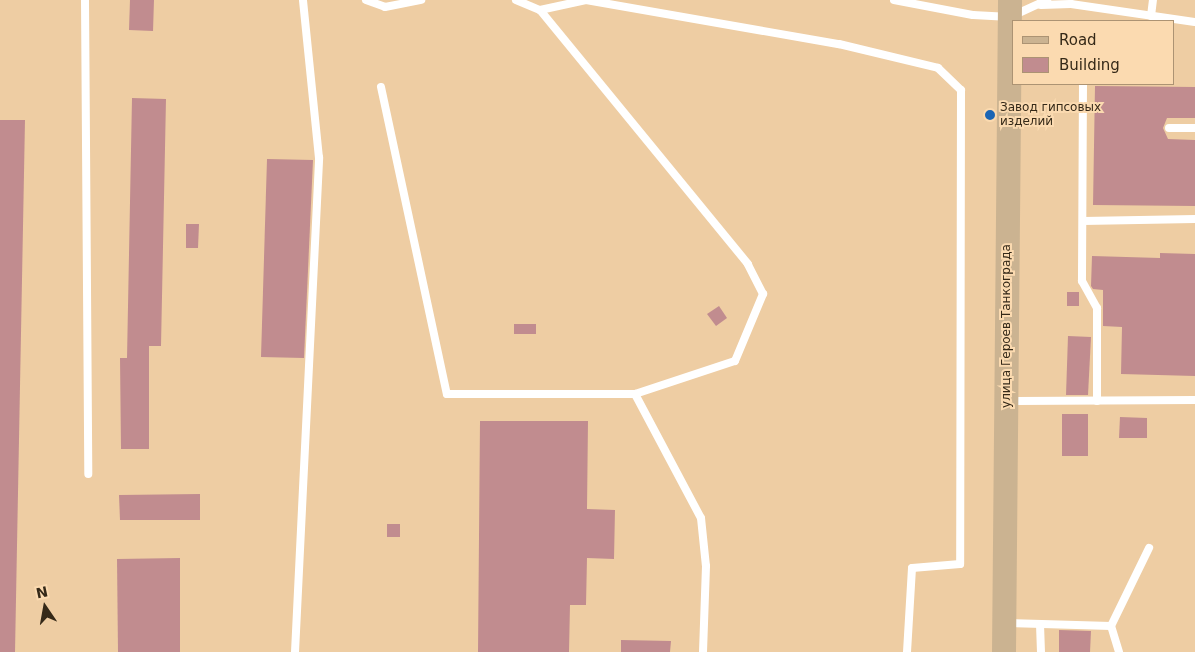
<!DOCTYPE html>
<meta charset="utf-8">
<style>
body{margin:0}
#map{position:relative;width:1195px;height:652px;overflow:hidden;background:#eecda3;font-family:"DejaVu Sans",sans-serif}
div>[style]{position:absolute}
.building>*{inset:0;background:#c18c8f}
.service>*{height:8px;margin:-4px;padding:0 4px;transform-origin:4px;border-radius:4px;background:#fff}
.primary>*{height:24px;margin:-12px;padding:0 12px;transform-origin:12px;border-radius:12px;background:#cbb391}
.dots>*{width:14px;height:14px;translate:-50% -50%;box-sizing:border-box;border:2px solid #fbdab0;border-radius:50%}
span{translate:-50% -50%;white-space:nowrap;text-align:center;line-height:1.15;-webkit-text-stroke:4px #fbdab0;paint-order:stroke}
.poi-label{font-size:12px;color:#352918}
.left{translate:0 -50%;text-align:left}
.street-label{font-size:12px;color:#352918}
.legend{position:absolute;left:1012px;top:20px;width:162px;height:65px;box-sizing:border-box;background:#fbdab0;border:1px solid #ac9373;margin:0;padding:6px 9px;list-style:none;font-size:15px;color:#352918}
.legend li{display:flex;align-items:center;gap:10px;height:25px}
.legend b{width:25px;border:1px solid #ac9373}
.north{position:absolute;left:20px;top:582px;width:50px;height:50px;-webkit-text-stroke:4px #fbdab0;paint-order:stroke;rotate:348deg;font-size:14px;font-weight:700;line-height:20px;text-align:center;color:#352918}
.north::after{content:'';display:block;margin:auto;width:18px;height:22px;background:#352918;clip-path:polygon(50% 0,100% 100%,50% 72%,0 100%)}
</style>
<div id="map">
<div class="building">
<div style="clip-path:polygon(130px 0,154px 0,153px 31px,129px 30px)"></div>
<div style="clip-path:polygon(1095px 86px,1195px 87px,1195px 118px,1167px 118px,1163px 128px,1168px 139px,1195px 140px,1195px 206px,1093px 205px)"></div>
<div style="clip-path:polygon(132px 98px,166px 99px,161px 346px,149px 346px,149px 449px,121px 449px,120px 358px,127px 358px)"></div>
<div style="clip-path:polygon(0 120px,25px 120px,15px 652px,0 652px)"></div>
<div style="clip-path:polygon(267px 159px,313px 160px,304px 358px,261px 357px)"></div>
<div style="clip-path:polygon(186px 224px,199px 224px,198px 248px,186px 248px)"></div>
<div style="clip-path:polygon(1160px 253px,1195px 254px,1195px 376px,1121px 374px,1122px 327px,1103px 326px,1103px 290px,1093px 289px,1091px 286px,1092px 256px,1160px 258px)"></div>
<div style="clip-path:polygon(1067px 292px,1079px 292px,1079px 306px,1067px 306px)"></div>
<div style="clip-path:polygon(719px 306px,727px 318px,716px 326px,707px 314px)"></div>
<div style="clip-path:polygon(514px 324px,536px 324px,536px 334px,514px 334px)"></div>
<div style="clip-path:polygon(1068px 336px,1091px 337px,1088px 395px,1066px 395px)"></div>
<div style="clip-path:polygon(1062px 414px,1088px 414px,1088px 456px,1062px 456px)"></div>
<div style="clip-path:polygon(1120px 417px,1147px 418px,1147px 438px,1119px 438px)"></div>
<div style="clip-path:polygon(480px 421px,588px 421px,587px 509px,615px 510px,614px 559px,587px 558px,586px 605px,570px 605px,569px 652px,478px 652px)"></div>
<div style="clip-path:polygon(200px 494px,200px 520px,120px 520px,119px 495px)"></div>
<div style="clip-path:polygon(387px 524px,400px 524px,400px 537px,387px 537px)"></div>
<div style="clip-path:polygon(180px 558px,180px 652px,118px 652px,117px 559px)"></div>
<div style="clip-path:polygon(1059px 630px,1091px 631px,1090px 652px,1059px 652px)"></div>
<div style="clip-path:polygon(621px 640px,671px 641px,670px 652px,621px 652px)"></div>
</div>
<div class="service">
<div style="left:85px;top:0;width:474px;rotate:89.6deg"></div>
<div style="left:366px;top:0;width:20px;rotate:20deg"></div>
<div style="left:385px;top:7px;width:37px;rotate:-11deg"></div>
<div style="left:516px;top:0;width:26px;rotate:23deg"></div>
<div style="left:540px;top:10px;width:47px;rotate:-12.3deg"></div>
<div style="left:586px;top:0;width:257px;rotate:9.9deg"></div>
<div style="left:839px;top:44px;width:102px;rotate:13.6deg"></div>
<div style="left:938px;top:68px;width:32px;rotate:44deg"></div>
<div style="left:961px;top:90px;width:474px;rotate:90.1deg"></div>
<div style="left:960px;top:564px;width:48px;rotate:175.2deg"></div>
<div style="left:912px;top:568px;width:84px;rotate:93.4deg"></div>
<div style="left:894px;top:0;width:80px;rotate:10.8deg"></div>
<div style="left:973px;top:15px;width:37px;rotate:3deg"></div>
<div style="left:1010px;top:17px;width:41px;rotate:-24.7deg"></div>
<div style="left:1041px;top:5px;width:30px;rotate:-2deg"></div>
<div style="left:1071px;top:4px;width:125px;rotate:8.3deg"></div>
<div style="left:1151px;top:16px;width:16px;rotate:-83deg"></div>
<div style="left:1083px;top:84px;width:197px;rotate:90.3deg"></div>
<div style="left:1082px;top:281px;width:31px;rotate:61deg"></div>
<div style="left:1097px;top:308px;width:93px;rotate:90deg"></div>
<div style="left:381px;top:87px;width:314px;rotate:77.9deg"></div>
<div style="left:447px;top:394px;width:188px"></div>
<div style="left:635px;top:394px;width:105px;rotate:-18.3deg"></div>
<div style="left:735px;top:361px;width:73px;rotate:-67.3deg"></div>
<div style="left:763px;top:294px;width:34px;rotate:-117deg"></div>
<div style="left:748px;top:264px;width:328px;rotate:-129.3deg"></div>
<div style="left:1169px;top:128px;width:26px"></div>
<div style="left:1083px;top:221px;width:112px;rotate:-1deg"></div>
<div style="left:635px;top:394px;width:140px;rotate:62deg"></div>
<div style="left:701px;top:518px;width:48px;rotate:84.1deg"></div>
<div style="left:706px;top:566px;width:86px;rotate:92deg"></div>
<div style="left:1010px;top:401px;width:185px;rotate:-0.3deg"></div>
<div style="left:1006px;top:623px;width:105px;rotate:1.6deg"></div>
<div style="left:1040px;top:624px;width:28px;rotate:88deg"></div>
<div style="left:295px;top:652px;width:495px;rotate:-87.2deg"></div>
<div style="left:319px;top:158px;width:159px;rotate:-95.8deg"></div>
<div style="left:1119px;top:652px;width:27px;rotate:-107deg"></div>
<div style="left:1111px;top:626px;width:87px;rotate:-64deg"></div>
</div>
<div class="primary">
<div style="left:1004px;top:652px;width:652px;rotate:-89.47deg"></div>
</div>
<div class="dots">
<div style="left:990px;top:115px;background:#1b65b4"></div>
</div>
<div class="poi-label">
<span class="left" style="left:1000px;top:115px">Завод гипсовых<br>изделий</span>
</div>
<div class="street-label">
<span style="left:1007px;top:326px;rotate:-90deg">улица Героев Танкограда</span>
</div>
<ul class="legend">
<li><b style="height:6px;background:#cbb391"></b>Road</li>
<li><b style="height:14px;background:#c18c8f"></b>Building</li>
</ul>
<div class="north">N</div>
</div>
